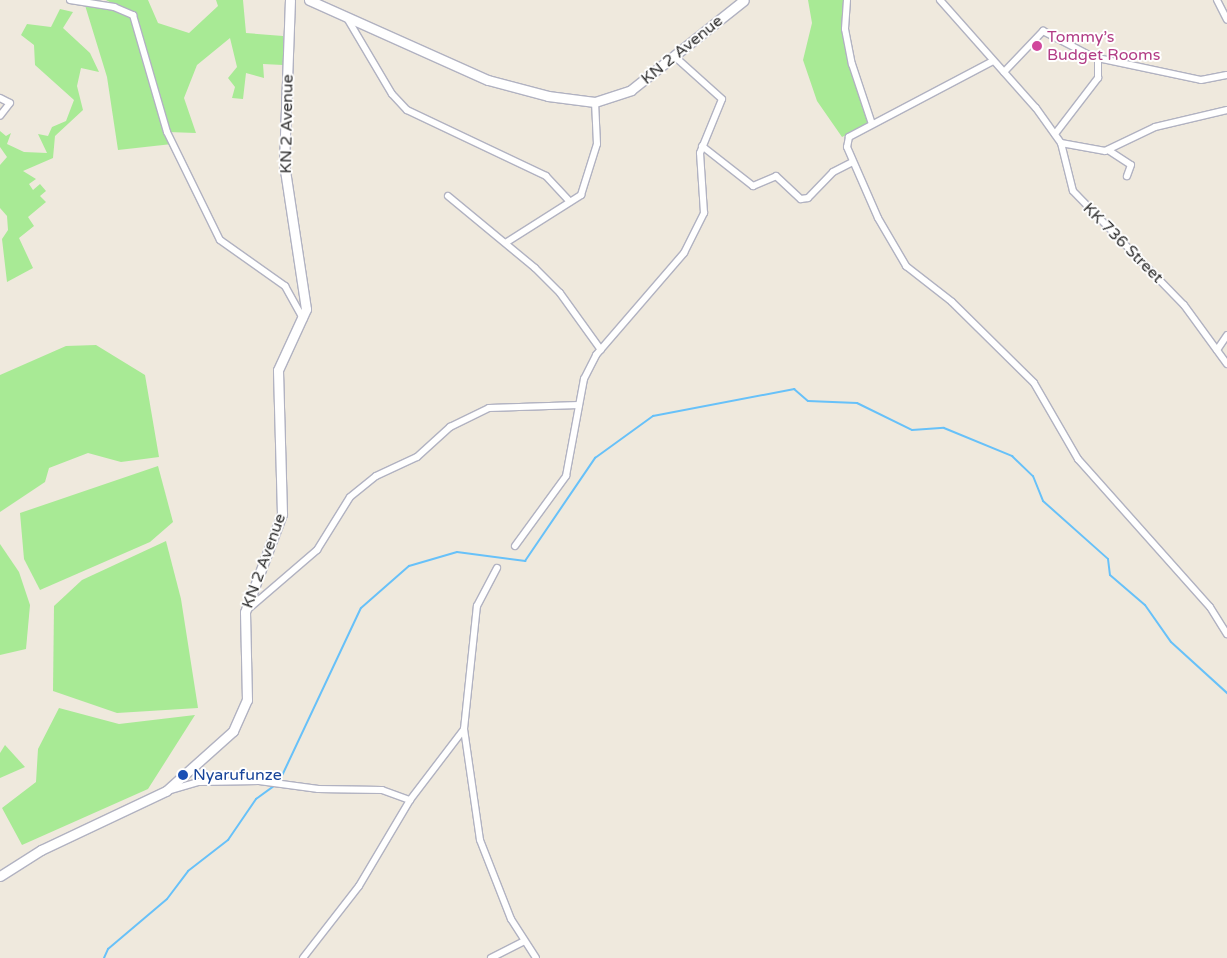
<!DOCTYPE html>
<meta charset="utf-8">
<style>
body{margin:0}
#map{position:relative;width:1227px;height:958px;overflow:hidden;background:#efe9dd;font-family:"Varela Round",sans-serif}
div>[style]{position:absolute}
.green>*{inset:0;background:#a8ea95}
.stream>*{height:2px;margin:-1px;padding:0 1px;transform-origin:1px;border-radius:1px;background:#67c1f9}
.roads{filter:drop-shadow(1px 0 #b1b2c1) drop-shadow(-1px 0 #b1b2c1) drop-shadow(0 1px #b1b2c1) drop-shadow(0 -1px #b1b2c1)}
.minor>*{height:6px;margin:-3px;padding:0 3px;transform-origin:3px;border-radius:3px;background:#fff}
.secondary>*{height:9px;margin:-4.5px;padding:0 4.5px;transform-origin:4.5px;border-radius:4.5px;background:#fff}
.dots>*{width:14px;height:14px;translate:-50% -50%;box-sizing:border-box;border:2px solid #fff;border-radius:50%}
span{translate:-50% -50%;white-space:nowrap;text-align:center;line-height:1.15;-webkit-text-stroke:4px #fff;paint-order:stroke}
.hotel-label{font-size:16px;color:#b23c85}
.left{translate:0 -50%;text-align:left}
.street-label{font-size:16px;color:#2c2c2c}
.transit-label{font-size:16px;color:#164399}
</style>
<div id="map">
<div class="green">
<div style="clip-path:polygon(106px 0,148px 0,158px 23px,189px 33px,218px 6px,216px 0,243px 0,246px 33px,283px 36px,283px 65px,263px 64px,264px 78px,246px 73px,243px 99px,232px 98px,235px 87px,228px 78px,237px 67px,230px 38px,197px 65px,184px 98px,196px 133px,168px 132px,172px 144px,118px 150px,107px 77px,84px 2px,129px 13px)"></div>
<div style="clip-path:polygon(808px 0,847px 0,842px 29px,846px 52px,869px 124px,842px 137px,817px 101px,803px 60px,812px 23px)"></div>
<div style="clip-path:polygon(60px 9px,73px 12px,63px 28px,90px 53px,99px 72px,81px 68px,77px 86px,83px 110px,55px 136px,53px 158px,23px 171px,36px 179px,29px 184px,33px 190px,40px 184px,46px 191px,40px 196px,46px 202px,28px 217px,34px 226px,19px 238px,33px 268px,7px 282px,2px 239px,8px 230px,7px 216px,0 208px,0 165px,7px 157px,0 147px,0 131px,6px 136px,11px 133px,7px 144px,24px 152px,47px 153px,38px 134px,48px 136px,52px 127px,66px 121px,74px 100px,35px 65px,34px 45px,21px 35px,27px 24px,51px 27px)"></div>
<div style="clip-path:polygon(96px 345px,145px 375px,159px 457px,121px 462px,88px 453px,49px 468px,45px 482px,0 512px,0 375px,66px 346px)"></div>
<div style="clip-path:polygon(158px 466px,173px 522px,150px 542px,40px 590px,24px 559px,20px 513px)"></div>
<div style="clip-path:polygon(166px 541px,181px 599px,198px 708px,117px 713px,53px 691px,54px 606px,82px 580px)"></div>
<div style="clip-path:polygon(0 544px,19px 572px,30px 605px,26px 649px,0 655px)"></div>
<div style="clip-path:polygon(59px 708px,119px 724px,195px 715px,148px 789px,22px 845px,2px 808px,36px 782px,38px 749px)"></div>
<div style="clip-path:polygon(5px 745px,25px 767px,0 778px,0 753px)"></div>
</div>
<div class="stream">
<div style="left:279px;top:782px;width:192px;rotate:-64.8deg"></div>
<div style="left:361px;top:608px;width:64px;rotate:-41.2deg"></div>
<div style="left:409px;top:566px;width:50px;rotate:-16.3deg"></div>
<div style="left:457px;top:552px;width:69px;rotate:7.5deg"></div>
<div style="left:525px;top:561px;width:125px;rotate:-55.8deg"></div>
<div style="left:595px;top:458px;width:72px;rotate:-35.9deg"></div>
<div style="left:653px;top:416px;width:144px;rotate:-10.8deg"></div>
<div style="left:794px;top:389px;width:18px;rotate:41deg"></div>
<div style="left:808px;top:401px;width:49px;rotate:2.3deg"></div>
<div style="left:857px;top:403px;width:61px;rotate:26.1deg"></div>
<div style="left:912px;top:430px;width:32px;rotate:-4deg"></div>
<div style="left:944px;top:428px;width:74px;rotate:22.4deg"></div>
<div style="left:1012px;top:456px;width:29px;rotate:44deg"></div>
<div style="left:1033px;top:476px;width:27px;rotate:68deg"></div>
<div style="left:1043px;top:501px;width:87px;rotate:41.7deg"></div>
<div style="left:1108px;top:559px;width:16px;rotate:83deg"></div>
<div style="left:1110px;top:575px;width:46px;rotate:40.6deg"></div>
<div style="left:1145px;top:605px;width:45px;rotate:54.9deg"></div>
<div style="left:1171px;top:642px;width:76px;rotate:42.3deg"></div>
<div style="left:104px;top:958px;width:10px;rotate:-66deg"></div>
<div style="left:108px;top:949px;width:77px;rotate:-40.3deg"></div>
<div style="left:167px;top:899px;width:35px;rotate:-53deg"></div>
<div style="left:188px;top:871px;width:51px;rotate:-37.8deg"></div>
<div style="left:228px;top:840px;width:50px;rotate:-55.7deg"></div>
<div style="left:256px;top:799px;width:24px;rotate:-36deg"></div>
</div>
<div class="roads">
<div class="minor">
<div style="left:70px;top:0;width:45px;rotate:9deg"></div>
<div style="left:114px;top:7px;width:21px;rotate:23deg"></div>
<div style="left:133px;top:15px;width:122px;rotate:73.8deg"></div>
<div style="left:167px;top:132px;width:120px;rotate:63.9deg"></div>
<div style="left:220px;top:240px;width:80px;rotate:35.3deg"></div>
<div style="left:285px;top:286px;width:38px;rotate:61deg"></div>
<div style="left:847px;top:0;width:29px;rotate:94deg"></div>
<div style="left:845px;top:29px;width:36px;rotate:79deg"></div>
<div style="left:852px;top:64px;width:63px;rotate:71.6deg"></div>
<div style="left:940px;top:0;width:144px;rotate:48.4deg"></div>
<div style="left:1036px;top:108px;width:43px;rotate:54.5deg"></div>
<div style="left:1061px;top:143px;width:49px;rotate:76deg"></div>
<div style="left:1073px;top:191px;width:159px;rotate:45.8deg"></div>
<div style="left:1184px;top:305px;width:73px;rotate:53.9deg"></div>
<div style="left:1217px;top:0;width:22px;rotate:63deg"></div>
<div style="left:347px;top:18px;width:88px;rotate:59.4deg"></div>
<div style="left:392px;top:94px;width:22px;rotate:47deg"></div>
<div style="left:407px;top:110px;width:154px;rotate:25.4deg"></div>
<div style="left:546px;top:176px;width:35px;rotate:47deg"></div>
<div style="left:993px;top:61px;width:163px;rotate:152.2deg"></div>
<div style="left:849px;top:137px;width:10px;rotate:101deg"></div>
<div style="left:847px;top:147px;width:77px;rotate:66.4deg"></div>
<div style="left:878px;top:218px;width:56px;rotate:59.7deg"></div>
<div style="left:906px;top:266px;width:58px;rotate:38deg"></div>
<div style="left:952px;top:302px;width:115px;rotate:44.6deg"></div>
<div style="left:1034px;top:383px;width:88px;rotate:59.9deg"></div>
<div style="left:1078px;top:459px;width:198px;rotate:48.3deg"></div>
<div style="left:1210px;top:607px;width:32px;rotate:58deg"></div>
<div style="left:1004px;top:72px;width:57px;rotate:-46.4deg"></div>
<div style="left:1043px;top:31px;width:56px;rotate:27.5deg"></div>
<div style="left:1093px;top:57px;width:110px;rotate:12deg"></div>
<div style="left:1201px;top:80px;width:26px;rotate:-11deg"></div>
<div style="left:0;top:98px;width:11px;rotate:27deg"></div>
<div style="left:10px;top:103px;width:16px;rotate:128deg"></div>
<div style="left:1055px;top:134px;width:71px;rotate:-52.5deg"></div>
<div style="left:1098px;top:78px;width:19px;rotate:-90deg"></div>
<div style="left:1061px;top:143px;width:45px;rotate:10.3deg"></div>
<div style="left:1105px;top:151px;width:55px;rotate:-25.6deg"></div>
<div style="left:1155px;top:127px;width:74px;rotate:-13.3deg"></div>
<div style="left:702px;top:146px;width:65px;rotate:38.1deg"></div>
<div style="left:753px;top:186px;width:25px;rotate:-23deg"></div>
<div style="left:776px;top:176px;width:34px;rotate:43deg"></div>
<div style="left:801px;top:199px;width:7px;rotate:-8deg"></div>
<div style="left:808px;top:198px;width:36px;rotate:-46deg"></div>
<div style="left:833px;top:172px;width:22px;rotate:-27deg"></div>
<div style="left:1108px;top:150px;width:27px;rotate:33deg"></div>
<div style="left:1131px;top:165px;width:12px;rotate:110deg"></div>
<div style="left:448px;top:196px;width:113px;rotate:39.6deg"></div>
<div style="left:535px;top:268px;width:35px;rotate:45deg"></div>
<div style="left:560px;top:293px;width:70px;rotate:54.3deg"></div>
<div style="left:507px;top:242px;width:88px;rotate:-32.4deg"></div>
<div style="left:581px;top:195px;width:53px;rotate:-72.6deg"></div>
<div style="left:597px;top:144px;width:42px;rotate:-92.7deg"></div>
<div style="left:1217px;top:350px;width:18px;rotate:-56deg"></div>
<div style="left:515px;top:546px;width:87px;rotate:-53.9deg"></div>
<div style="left:566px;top:476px;width:99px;rotate:-79.5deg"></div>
<div style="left:584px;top:379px;width:27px;rotate:-63deg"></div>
<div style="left:596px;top:355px;width:135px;rotate:-49.2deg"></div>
<div style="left:684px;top:253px;width:45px;rotate:-63.4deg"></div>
<div style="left:704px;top:213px;width:60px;rotate:-93.8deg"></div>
<div style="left:700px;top:153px;width:58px;rotate:-67.8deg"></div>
<div style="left:722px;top:99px;width:64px;rotate:-138.1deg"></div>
<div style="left:246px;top:611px;width:94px;rotate:-40.7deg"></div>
<div style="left:317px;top:550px;width:62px;rotate:-58.1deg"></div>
<div style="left:350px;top:497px;width:33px;rotate:-39deg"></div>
<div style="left:376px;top:476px;width:45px;rotate:-24.9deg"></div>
<div style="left:417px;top:457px;width:45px;rotate:-42.3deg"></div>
<div style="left:450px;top:427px;width:43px;rotate:-26deg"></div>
<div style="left:489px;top:408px;width:90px;rotate:-1.9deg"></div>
<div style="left:464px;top:729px;width:112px;rotate:81.8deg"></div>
<div style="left:480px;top:840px;width:85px;rotate:68.6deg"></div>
<div style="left:511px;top:919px;width:46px;rotate:57.3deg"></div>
<div style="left:167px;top:791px;width:33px;rotate:-16deg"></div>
<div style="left:199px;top:782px;width:60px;rotate:-1deg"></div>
<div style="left:259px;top:781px;width:60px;rotate:7.7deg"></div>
<div style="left:318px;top:789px;width:64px;rotate:0.9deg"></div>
<div style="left:382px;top:790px;width:30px;rotate:20deg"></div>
<div style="left:303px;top:958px;width:91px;rotate:-52.1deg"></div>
<div style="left:359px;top:886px;width:100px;rotate:-59.3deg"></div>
<div style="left:410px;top:800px;width:89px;rotate:-52.7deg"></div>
<div style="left:464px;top:729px;width:124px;rotate:-84deg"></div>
<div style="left:477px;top:606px;width:43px;rotate:-62.2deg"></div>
<div style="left:491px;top:958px;width:37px;rotate:-27deg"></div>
</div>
<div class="secondary">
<div style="left:309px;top:0;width:196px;rotate:24.1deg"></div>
<div style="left:488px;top:80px;width:62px;rotate:14.9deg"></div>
<div style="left:548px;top:96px;width:47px;rotate:7.3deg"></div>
<div style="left:595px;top:102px;width:38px;rotate:-18deg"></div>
<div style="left:631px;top:90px;width:144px;rotate:-38.5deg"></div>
<div style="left:0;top:876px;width:49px;rotate:-32.4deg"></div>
<div style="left:41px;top:850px;width:138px;rotate:-25.3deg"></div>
<div style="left:166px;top:791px;width:90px;rotate:-41.8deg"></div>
<div style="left:233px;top:731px;width:34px;rotate:-66deg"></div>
<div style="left:247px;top:700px;width:88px;rotate:-91.3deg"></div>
<div style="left:245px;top:612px;width:105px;rotate:-69.3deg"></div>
<div style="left:282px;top:514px;width:144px;rotate:-91.6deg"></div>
<div style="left:278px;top:370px;width:67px;rotate:-65.3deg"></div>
<div style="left:306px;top:309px;width:148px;rotate:-98.6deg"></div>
<div style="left:284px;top:163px;width:163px;rotate:-87.9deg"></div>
</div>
</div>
<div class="dots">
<div style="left:1037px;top:46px;background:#d1479c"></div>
<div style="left:183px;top:775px;background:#1a4fb4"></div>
</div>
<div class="hotel-label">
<span class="left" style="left:1047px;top:46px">Tommy’s<br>Budget Rooms</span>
</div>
<div class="street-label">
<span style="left:682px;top:50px;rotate:-39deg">KN 2 Avenue</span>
<span style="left:287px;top:124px;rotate:-89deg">KN 2 Avenue</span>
<span style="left:1123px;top:243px;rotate:45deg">KK 736 Street</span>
<span style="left:264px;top:561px;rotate:-70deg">KN 2 Avenue</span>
</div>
<div class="transit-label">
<span class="left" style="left:193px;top:775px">Nyarufunze</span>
</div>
</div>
